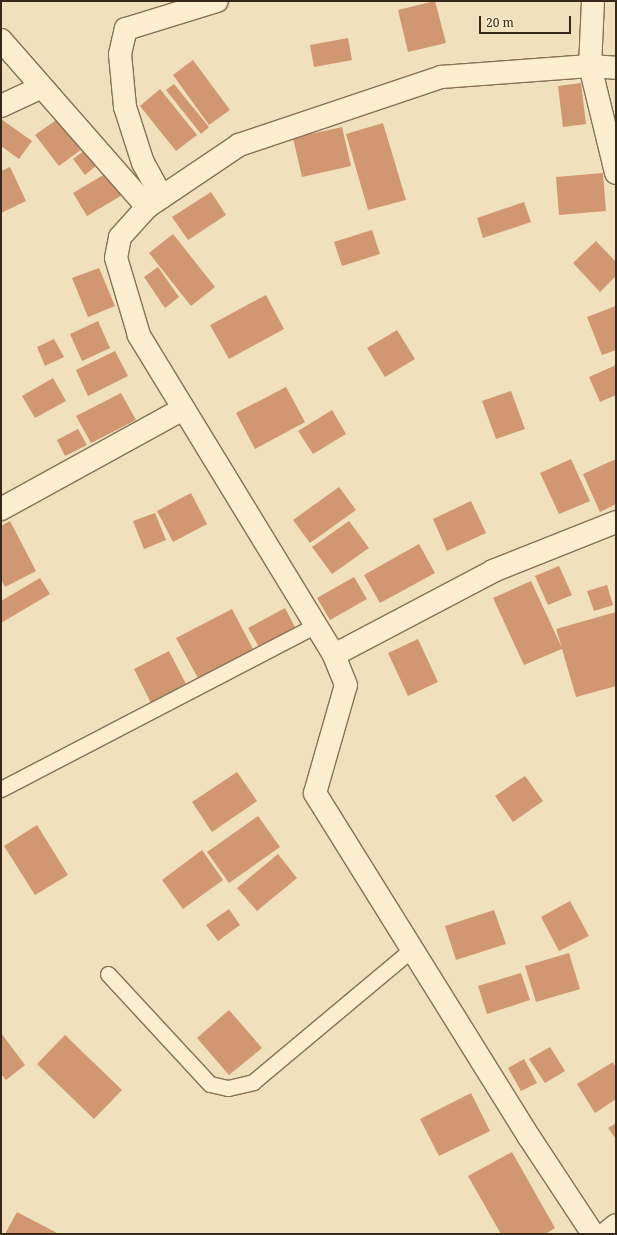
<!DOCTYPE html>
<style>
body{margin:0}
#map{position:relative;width:617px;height:1235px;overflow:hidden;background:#f0e0bc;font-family:"Noto Serif",serif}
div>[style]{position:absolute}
.building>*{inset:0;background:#d09770}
.roads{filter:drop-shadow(1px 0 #887055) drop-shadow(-1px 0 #887055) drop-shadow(0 1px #887055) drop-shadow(0 -1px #887055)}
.service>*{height:15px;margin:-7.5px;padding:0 7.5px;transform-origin:7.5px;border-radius:7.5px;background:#faedd0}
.minor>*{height:22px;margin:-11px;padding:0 11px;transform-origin:11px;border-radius:11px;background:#faedd0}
span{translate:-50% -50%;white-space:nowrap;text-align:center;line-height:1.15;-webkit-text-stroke:3px #f7eacc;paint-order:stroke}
.frame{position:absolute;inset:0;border:2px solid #36281b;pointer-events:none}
.scale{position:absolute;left:479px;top:16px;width:92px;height:18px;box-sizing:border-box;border:2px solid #36281b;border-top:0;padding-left:5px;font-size:12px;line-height:14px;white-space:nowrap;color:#36281b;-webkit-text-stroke:3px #f7eacc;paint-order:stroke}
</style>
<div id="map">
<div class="building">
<div style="clip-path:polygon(435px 1px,446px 43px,408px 52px,398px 10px)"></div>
<div style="clip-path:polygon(348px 38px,352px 60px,314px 67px,310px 45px)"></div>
<div style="clip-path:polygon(193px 60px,230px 110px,209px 125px,173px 75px)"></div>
<div style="clip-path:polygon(581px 83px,586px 124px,563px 127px,558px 86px)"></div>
<div style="clip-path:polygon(174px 84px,209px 127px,201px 134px,166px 90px)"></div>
<div style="clip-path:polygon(160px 89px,197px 135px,176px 151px,140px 106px)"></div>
<div style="clip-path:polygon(59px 118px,82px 149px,59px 166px,35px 135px)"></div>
<div style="clip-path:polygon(1px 119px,32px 141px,19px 159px,1px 146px)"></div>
<div style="clip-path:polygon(383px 123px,406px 200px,368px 210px,346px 134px)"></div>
<div style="clip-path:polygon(342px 127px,351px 166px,302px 177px,293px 138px)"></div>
<div style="clip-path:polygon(85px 150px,97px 165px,85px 175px,73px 159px)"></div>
<div style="clip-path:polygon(10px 167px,26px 201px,1px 213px,1px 171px)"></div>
<div style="clip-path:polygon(110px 171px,124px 194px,87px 216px,73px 193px)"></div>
<div style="clip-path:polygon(603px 173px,606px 211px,559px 215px,556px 177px)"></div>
<div style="clip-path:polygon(211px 192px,226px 215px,188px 240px,172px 217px)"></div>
<div style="clip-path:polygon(524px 202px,531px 222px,483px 238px,477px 218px)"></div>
<div style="clip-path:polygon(372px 230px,380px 254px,342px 266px,334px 242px)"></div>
<div style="clip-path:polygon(173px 234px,215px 287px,191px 306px,149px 253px)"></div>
<div style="clip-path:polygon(596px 241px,616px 262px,616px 276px,600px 292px,573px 263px)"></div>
<div style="clip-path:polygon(158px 267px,179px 297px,165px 308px,144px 277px)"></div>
<div style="clip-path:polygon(99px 268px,115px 306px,88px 317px,72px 278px)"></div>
<div style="clip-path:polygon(266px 295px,284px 329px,229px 359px,210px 325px)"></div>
<div style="clip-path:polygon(616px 306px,616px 350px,602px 355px,587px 317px)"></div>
<div style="clip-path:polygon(98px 321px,110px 348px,82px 361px,70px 334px)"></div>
<div style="clip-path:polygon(397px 330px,415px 359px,385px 377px,367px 348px)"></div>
<div style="clip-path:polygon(54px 339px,64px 357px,45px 366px,37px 347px)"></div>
<div style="clip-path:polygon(115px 351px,128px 376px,88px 396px,76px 370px)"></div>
<div style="clip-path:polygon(616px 365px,616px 395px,600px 402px,589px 377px)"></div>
<div style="clip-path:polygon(53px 378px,66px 401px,35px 418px,22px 396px)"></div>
<div style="clip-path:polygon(286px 387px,305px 422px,255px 449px,236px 413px)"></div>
<div style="clip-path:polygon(511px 391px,525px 429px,496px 439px,482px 401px)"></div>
<div style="clip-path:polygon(121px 393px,136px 420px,91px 443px,76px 416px)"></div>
<div style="clip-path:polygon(332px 410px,346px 434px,313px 454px,298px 431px)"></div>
<div style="clip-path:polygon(78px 429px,87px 445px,65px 456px,57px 440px)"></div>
<div style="clip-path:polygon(571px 459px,590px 501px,559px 514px,540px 473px)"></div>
<div style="clip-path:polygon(616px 459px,616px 504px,600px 512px,583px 474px)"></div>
<div style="clip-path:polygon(339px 487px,356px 510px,310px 543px,293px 520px)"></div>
<div style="clip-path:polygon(191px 493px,207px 524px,173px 542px,157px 511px)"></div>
<div style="clip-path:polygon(471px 501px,486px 533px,447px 551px,433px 519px)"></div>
<div style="clip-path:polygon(155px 513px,166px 540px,144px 549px,133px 521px)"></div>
<div style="clip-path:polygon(10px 521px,36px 571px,5px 587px,1px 579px,1px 526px)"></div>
<div style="clip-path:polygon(349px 521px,369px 548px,332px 574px,312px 547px)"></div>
<div style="clip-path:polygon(419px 544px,435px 573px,380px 603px,364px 575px)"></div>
<div style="clip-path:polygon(559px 566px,572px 595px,548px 605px,535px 576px)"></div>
<div style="clip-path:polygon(354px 577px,367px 599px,330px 620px,317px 598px)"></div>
<div style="clip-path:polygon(40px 578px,50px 594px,1px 623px,1px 601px)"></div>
<div style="clip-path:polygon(531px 581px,562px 648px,556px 629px,616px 612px,616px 686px,576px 697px,562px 649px,524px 665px,493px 598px)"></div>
<div style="clip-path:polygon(607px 585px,613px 605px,594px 611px,587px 591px)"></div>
<div style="clip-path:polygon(285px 608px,298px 633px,262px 652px,248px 628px)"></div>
<div style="clip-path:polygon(232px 609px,253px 649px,198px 678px,176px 638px)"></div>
<div style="clip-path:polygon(418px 639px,438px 682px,408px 696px,388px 653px)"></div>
<div style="clip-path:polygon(169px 651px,187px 686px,152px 705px,134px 669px)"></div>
<div style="clip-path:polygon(237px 772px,257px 801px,212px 832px,192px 802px)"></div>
<div style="clip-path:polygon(525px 776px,543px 801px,513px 822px,495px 796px)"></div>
<div style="clip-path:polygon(258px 816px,280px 847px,229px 883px,207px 852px)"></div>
<div style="clip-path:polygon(37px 825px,68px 875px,35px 895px,4px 846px)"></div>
<div style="clip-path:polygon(202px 850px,223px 880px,183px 909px,162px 880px)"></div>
<div style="clip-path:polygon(278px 854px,297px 878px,257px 911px,237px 888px)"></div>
<div style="clip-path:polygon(570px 901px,589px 936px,559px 951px,541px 917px)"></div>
<div style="clip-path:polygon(229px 909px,240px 925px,218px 941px,206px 925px)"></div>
<div style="clip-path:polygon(494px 910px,506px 944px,456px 960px,445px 926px)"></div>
<div style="clip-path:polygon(569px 953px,580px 989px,536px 1002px,525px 966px)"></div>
<div style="clip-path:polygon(521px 973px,530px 1000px,487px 1014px,478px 986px)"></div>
<div style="clip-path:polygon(229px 1010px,262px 1048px,229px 1075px,197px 1038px)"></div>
<div style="clip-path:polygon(1px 1033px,25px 1065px,6px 1080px,1px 1074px)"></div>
<div style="clip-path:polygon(65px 1035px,122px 1090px,94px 1119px,37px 1064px)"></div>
<div style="clip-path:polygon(550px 1047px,565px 1071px,545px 1083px,529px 1059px)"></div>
<div style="clip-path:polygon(524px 1059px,537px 1083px,521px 1091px,508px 1068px)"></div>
<div style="clip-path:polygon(613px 1062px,616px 1068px,616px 1099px,595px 1113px,577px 1084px)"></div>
<div style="clip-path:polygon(471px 1093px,490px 1131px,439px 1156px,420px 1119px)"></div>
<div style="clip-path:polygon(616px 1123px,616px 1139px,608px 1128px)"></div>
<div style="clip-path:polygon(512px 1152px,555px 1228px,545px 1234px,501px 1234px,468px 1176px)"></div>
<div style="clip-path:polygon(17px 1212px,59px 1234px,5px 1234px)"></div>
</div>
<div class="roads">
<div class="service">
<div style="left:1px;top:789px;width:353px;rotate:-27.5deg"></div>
<div style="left:108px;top:974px;width:150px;rotate:47.2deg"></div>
<div style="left:210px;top:1084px;width:18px;rotate:13deg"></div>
<div style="left:228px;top:1088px;width:26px;rotate:-13deg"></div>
<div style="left:253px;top:1082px;width:207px;rotate:-39.9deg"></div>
</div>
<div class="minor">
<div style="left:593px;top:1px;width:65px;rotate:92.6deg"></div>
<div style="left:590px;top:66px;width:110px;rotate:76.3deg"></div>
<div style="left:1px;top:40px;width:222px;rotate:48.8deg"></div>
<div style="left:1px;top:106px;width:45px;rotate:-24.9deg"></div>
<div style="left:162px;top:197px;width:39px;rotate:-119deg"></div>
<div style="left:143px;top:163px;width:59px;rotate:-107.8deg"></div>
<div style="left:125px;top:107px;width:53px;rotate:-95.4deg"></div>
<div style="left:120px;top:54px;width:26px;rotate:-77deg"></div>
<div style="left:126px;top:29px;width:95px;rotate:-17.1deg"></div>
<div style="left:1px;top:509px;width:208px;rotate:-28.8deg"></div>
<div style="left:334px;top:655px;width:180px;rotate:-27.8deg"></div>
<div style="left:493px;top:571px;width:132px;rotate:-21.7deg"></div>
<div style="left:593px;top:1234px;width:116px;rotate:-123.4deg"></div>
<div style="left:529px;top:1137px;width:405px;rotate:-121.9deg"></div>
<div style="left:315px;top:793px;width:112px;rotate:-74deg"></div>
<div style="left:346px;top:685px;width:32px;rotate:-112deg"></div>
<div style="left:334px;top:655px;width:375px;rotate:-121.4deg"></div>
<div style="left:139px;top:335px;width:80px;rotate:-106.6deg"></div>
<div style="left:116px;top:258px;width:21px;rotate:-79deg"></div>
<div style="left:120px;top:237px;width:40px;rotate:-48deg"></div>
<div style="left:147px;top:207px;width:111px;rotate:-34deg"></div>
<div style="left:239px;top:145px;width:213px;rotate:-18.6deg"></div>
<div style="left:441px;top:77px;width:149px;rotate:-4.2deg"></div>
<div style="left:590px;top:66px;width:26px;rotate:4deg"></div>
<div style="left:605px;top:1234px;width:14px;rotate:-39deg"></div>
</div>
</div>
<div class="frame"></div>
<div class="scale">20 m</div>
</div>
